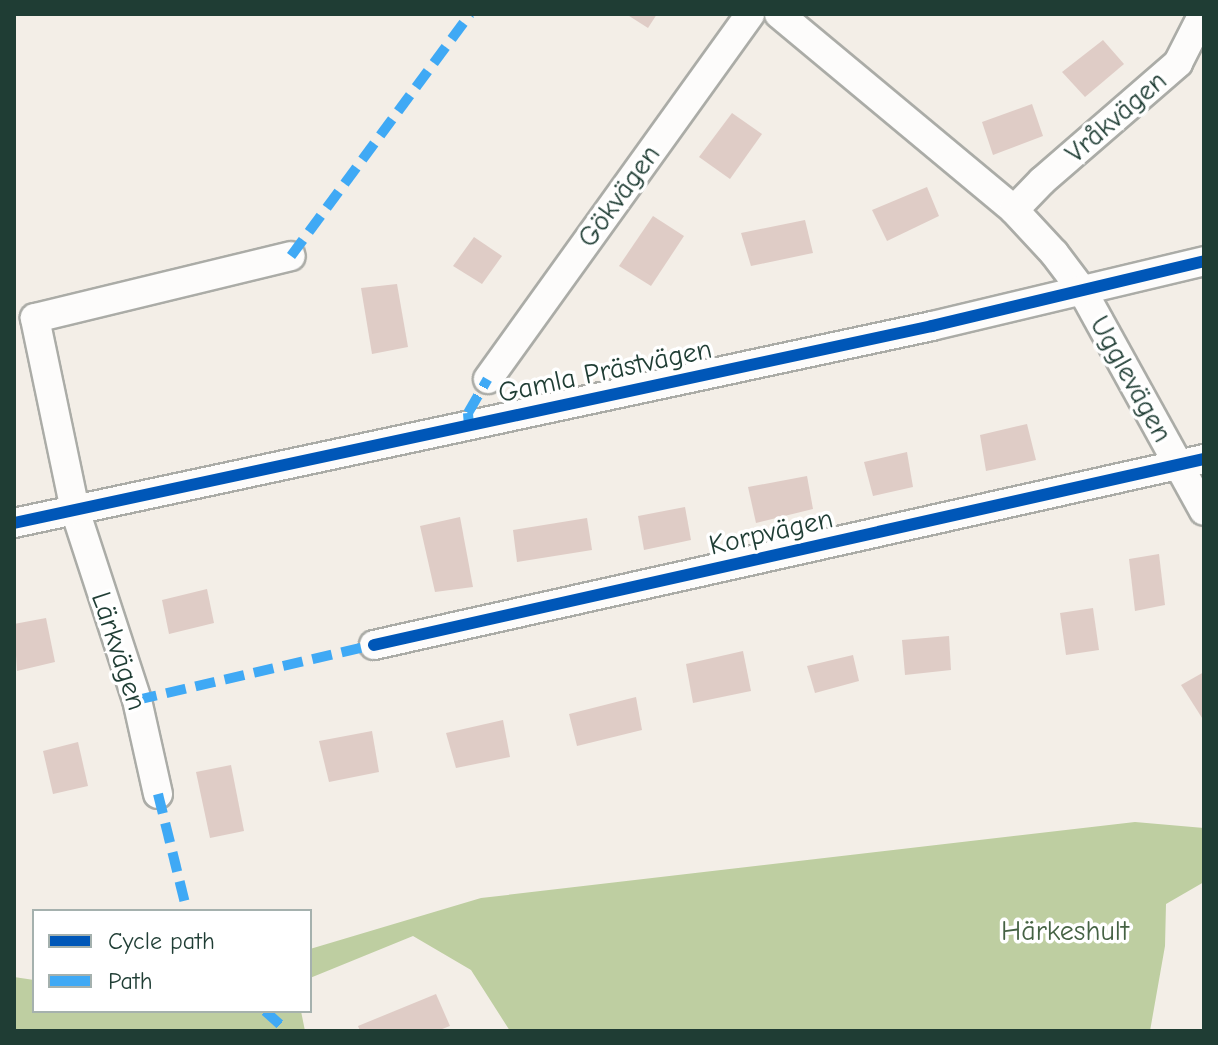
<!DOCTYPE html>
<meta charset="utf-8">
<style>
body{margin:0}
#map{position:relative;width:1218px;height:1045px;overflow:hidden;background:#f3eee7;font-family:"Comic Neue",sans-serif}
div>[style]{position:absolute}
.forest>*{inset:0;background:#becea1}
.building>*{inset:0;background:#dfccc6}
.roads{filter:drop-shadow(2px 0 #abaca7) drop-shadow(-2px 0 #abaca7) drop-shadow(0 2px #abaca7) drop-shadow(0 -2px #abaca7)}
.minor>*{height:28px;margin:-14px;padding:0 14px;transform-origin:14px;border-radius:14px;background:#fdfcfb}
.quiet>*{height:10px;margin-top:-5px;transform-origin:0;background:repeating-linear-gradient(90deg,#3fa9f5 0 20px,transparent 0 30px)}
.cycleway>*{height:12px;margin:-6px;padding:0 6px;transform-origin:6px;border-radius:6px;background:#0057b8}
span{translate:-50% -50%;white-space:nowrap;text-align:center;line-height:1.15;-webkit-text-stroke:7px #fff;paint-order:stroke}
.street-label{font-size:28px;color:#1f3d34}
.park-label{font-size:28px;color:#456244}
.frame{position:absolute;inset:0;border:16px solid #1f3d34;pointer-events:none}
.legend{position:absolute;left:32px;top:909px;width:280px;height:104px;box-sizing:border-box;background:#fff;border:2px solid #a5b1ae;margin:0;padding:10px 14px;list-style:none;font-size:24px;color:#1f3d34}
.legend li{display:flex;align-items:center;gap:16px;height:40px}
.legend b{width:40px;border:2px solid #a5b1ae}
</style>
<div id="map">
<div class="forest">
<div style="clip-path:polygon(1135px 822px,1204px 828px,1204px 882px,1166px 904px,1165px 946px,1150px 1031px,510px 1031px,471px 970px,413px 936px,310px 978px,310px 949px,481px 898px)"></div>
<div style="clip-path:polygon(14px 977px,34px 980px,34px 1011px,301px 1011px,305px 1031px,14px 1031px)"></div>
</div>
<div class="building">
<div style="clip-path:polygon(626px 14px,657px 14px,648px 28px)"></div>
<div style="clip-path:polygon(1103px 40px,1124px 64px,1085px 97px,1062px 72px)"></div>
<div style="clip-path:polygon(1032px 104px,1043px 136px,993px 155px,982px 122px)"></div>
<div style="clip-path:polygon(732px 113px,762px 134px,730px 179px,699px 157px)"></div>
<div style="clip-path:polygon(927px 187px,939px 216px,887px 241px,872px 210px)"></div>
<div style="clip-path:polygon(653px 216px,684px 236px,651px 286px,619px 266px)"></div>
<div style="clip-path:polygon(805px 220px,813px 253px,751px 266px,741px 233px)"></div>
<div style="clip-path:polygon(474px 237px,502px 256px,482px 284px,453px 266px)"></div>
<div style="clip-path:polygon(397px 284px,408px 347px,372px 354px,361px 288px)"></div>
<div style="clip-path:polygon(1027px 424px,1036px 460px,986px 471px,980px 435px)"></div>
<div style="clip-path:polygon(907px 452px,913px 487px,873px 496px,864px 462px)"></div>
<div style="clip-path:polygon(807px 476px,813px 509px,756px 523px,748px 487px)"></div>
<div style="clip-path:polygon(685px 507px,691px 540px,644px 550px,638px 516px)"></div>
<div style="clip-path:polygon(460px 517px,473px 587px,435px 592px,420px 526px)"></div>
<div style="clip-path:polygon(587px 518px,592px 550px,517px 562px,513px 530px)"></div>
<div style="clip-path:polygon(1159px 554px,1165px 605px,1135px 611px,1129px 559px)"></div>
<div style="clip-path:polygon(207px 589px,214px 623px,169px 634px,162px 600px)"></div>
<div style="clip-path:polygon(1093px 608px,1099px 650px,1066px 655px,1060px 613px)"></div>
<div style="clip-path:polygon(46px 618px,55px 662px,17px 671px,14px 624px)"></div>
<div style="clip-path:polygon(949px 636px,951px 670px,905px 675px,902px 640px)"></div>
<div style="clip-path:polygon(743px 651px,751px 691px,693px 703px,686px 664px)"></div>
<div style="clip-path:polygon(853px 655px,859px 681px,815px 693px,807px 666px)"></div>
<div style="clip-path:polygon(1204px 672px,1204px 721px,1181px 685px)"></div>
<div style="clip-path:polygon(636px 697px,642px 730px,577px 746px,569px 714px)"></div>
<div style="clip-path:polygon(503px 720px,510px 757px,456px 768px,446px 733px)"></div>
<div style="clip-path:polygon(372px 731px,379px 772px,329px 782px,319px 741px)"></div>
<div style="clip-path:polygon(78px 742px,88px 786px,53px 794px,43px 751px)"></div>
<div style="clip-path:polygon(231px 765px,244px 831px,210px 838px,196px 772px)"></div>
<div style="clip-path:polygon(436px 994px,450px 1026px,437px 1031px,360px 1031px,358px 1026px)"></div>
</div>
<div class="roads">
<div class="minor">
<div style="left:779px;top:14px;width:306px;rotate:39.8deg"></div>
<div style="left:1014px;top:210px;width:59px;rotate:47.1deg"></div>
<div style="left:1054px;top:253px;width:46px;rotate:52.9deg"></div>
<div style="left:1082px;top:290px;width:252px;rotate:61.1deg"></div>
<div style="left:1014px;top:210px;width:40px;rotate:-46deg"></div>
<div style="left:1042px;top:181px;width:180px;rotate:-40.9deg"></div>
<div style="left:1178px;top:63px;width:55px;rotate:-63deg"></div>
<div style="left:488px;top:379px;width:449px;rotate:-54.3deg"></div>
<div style="left:14px;top:523px;width:939px;rotate:-12.11deg"></div>
<div style="left:932px;top:326px;width:280px;rotate:-13.4deg"></div>
<div style="left:374px;top:645px;width:851px;rotate:-12.63deg"></div>
<div style="left:158px;top:794px;width:96px;rotate:-102.6deg"></div>
<div style="left:137px;top:700px;width:200px;rotate:-108.1deg"></div>
<div style="left:75px;top:510px;width:196px;rotate:-101.8deg"></div>
<div style="left:35px;top:318px;width:263px;rotate:-13.6deg"></div>
</div>
</div>
<div class="quiet">
<div style="left:291px;top:256px;width:301px;rotate:-53.5deg"></div>
<div style="left:469px;top:425px;width:12px;rotate:-95deg"></div>
<div style="left:468px;top:413px;width:39px;rotate:-60deg"></div>
<div style="left:137px;top:700px;width:243px;rotate:-13.1deg"></div>
<div style="left:158px;top:794px;width:121px;rotate:76.1deg"></div>
<div style="left:265px;top:1011px;width:30px;rotate:42deg"></div>
</div>
<div class="cycleway">
<div style="left:14px;top:523px;width:939px;rotate:-12.11deg"></div>
<div style="left:932px;top:326px;width:280px;rotate:-13.4deg"></div>
<div style="left:374px;top:645px;width:851px;rotate:-12.63deg"></div>
</div>
<div class="street-label">
<span style="left:1116px;top:117px;rotate:-41deg">Vråkvägen</span>
<span style="left:619px;top:196px;rotate:-54deg">Gökvägen</span>
<span style="left:605px;top:371px;rotate:-12deg">Gamla Prästvägen</span>
<span style="left:1131px;top:379px;rotate:61deg">Ugglevägen</span>
<span style="left:771px;top:532px;rotate:-13deg">Korpvägen</span>
<span style="left:119px;top:651px;rotate:72deg">Lärkvägen</span>
</div>
<div class="park-label">
<span style="left:1065px;top:931px">Härkeshult</span>
</div>
<div class="frame"></div>
<ul class="legend">
<li><b style="height:10px;background:#0057b8"></b>Cycle path</li>
<li><b style="height:10px;background:#3fa9f5"></b>Path</li>
</ul>
</div>
